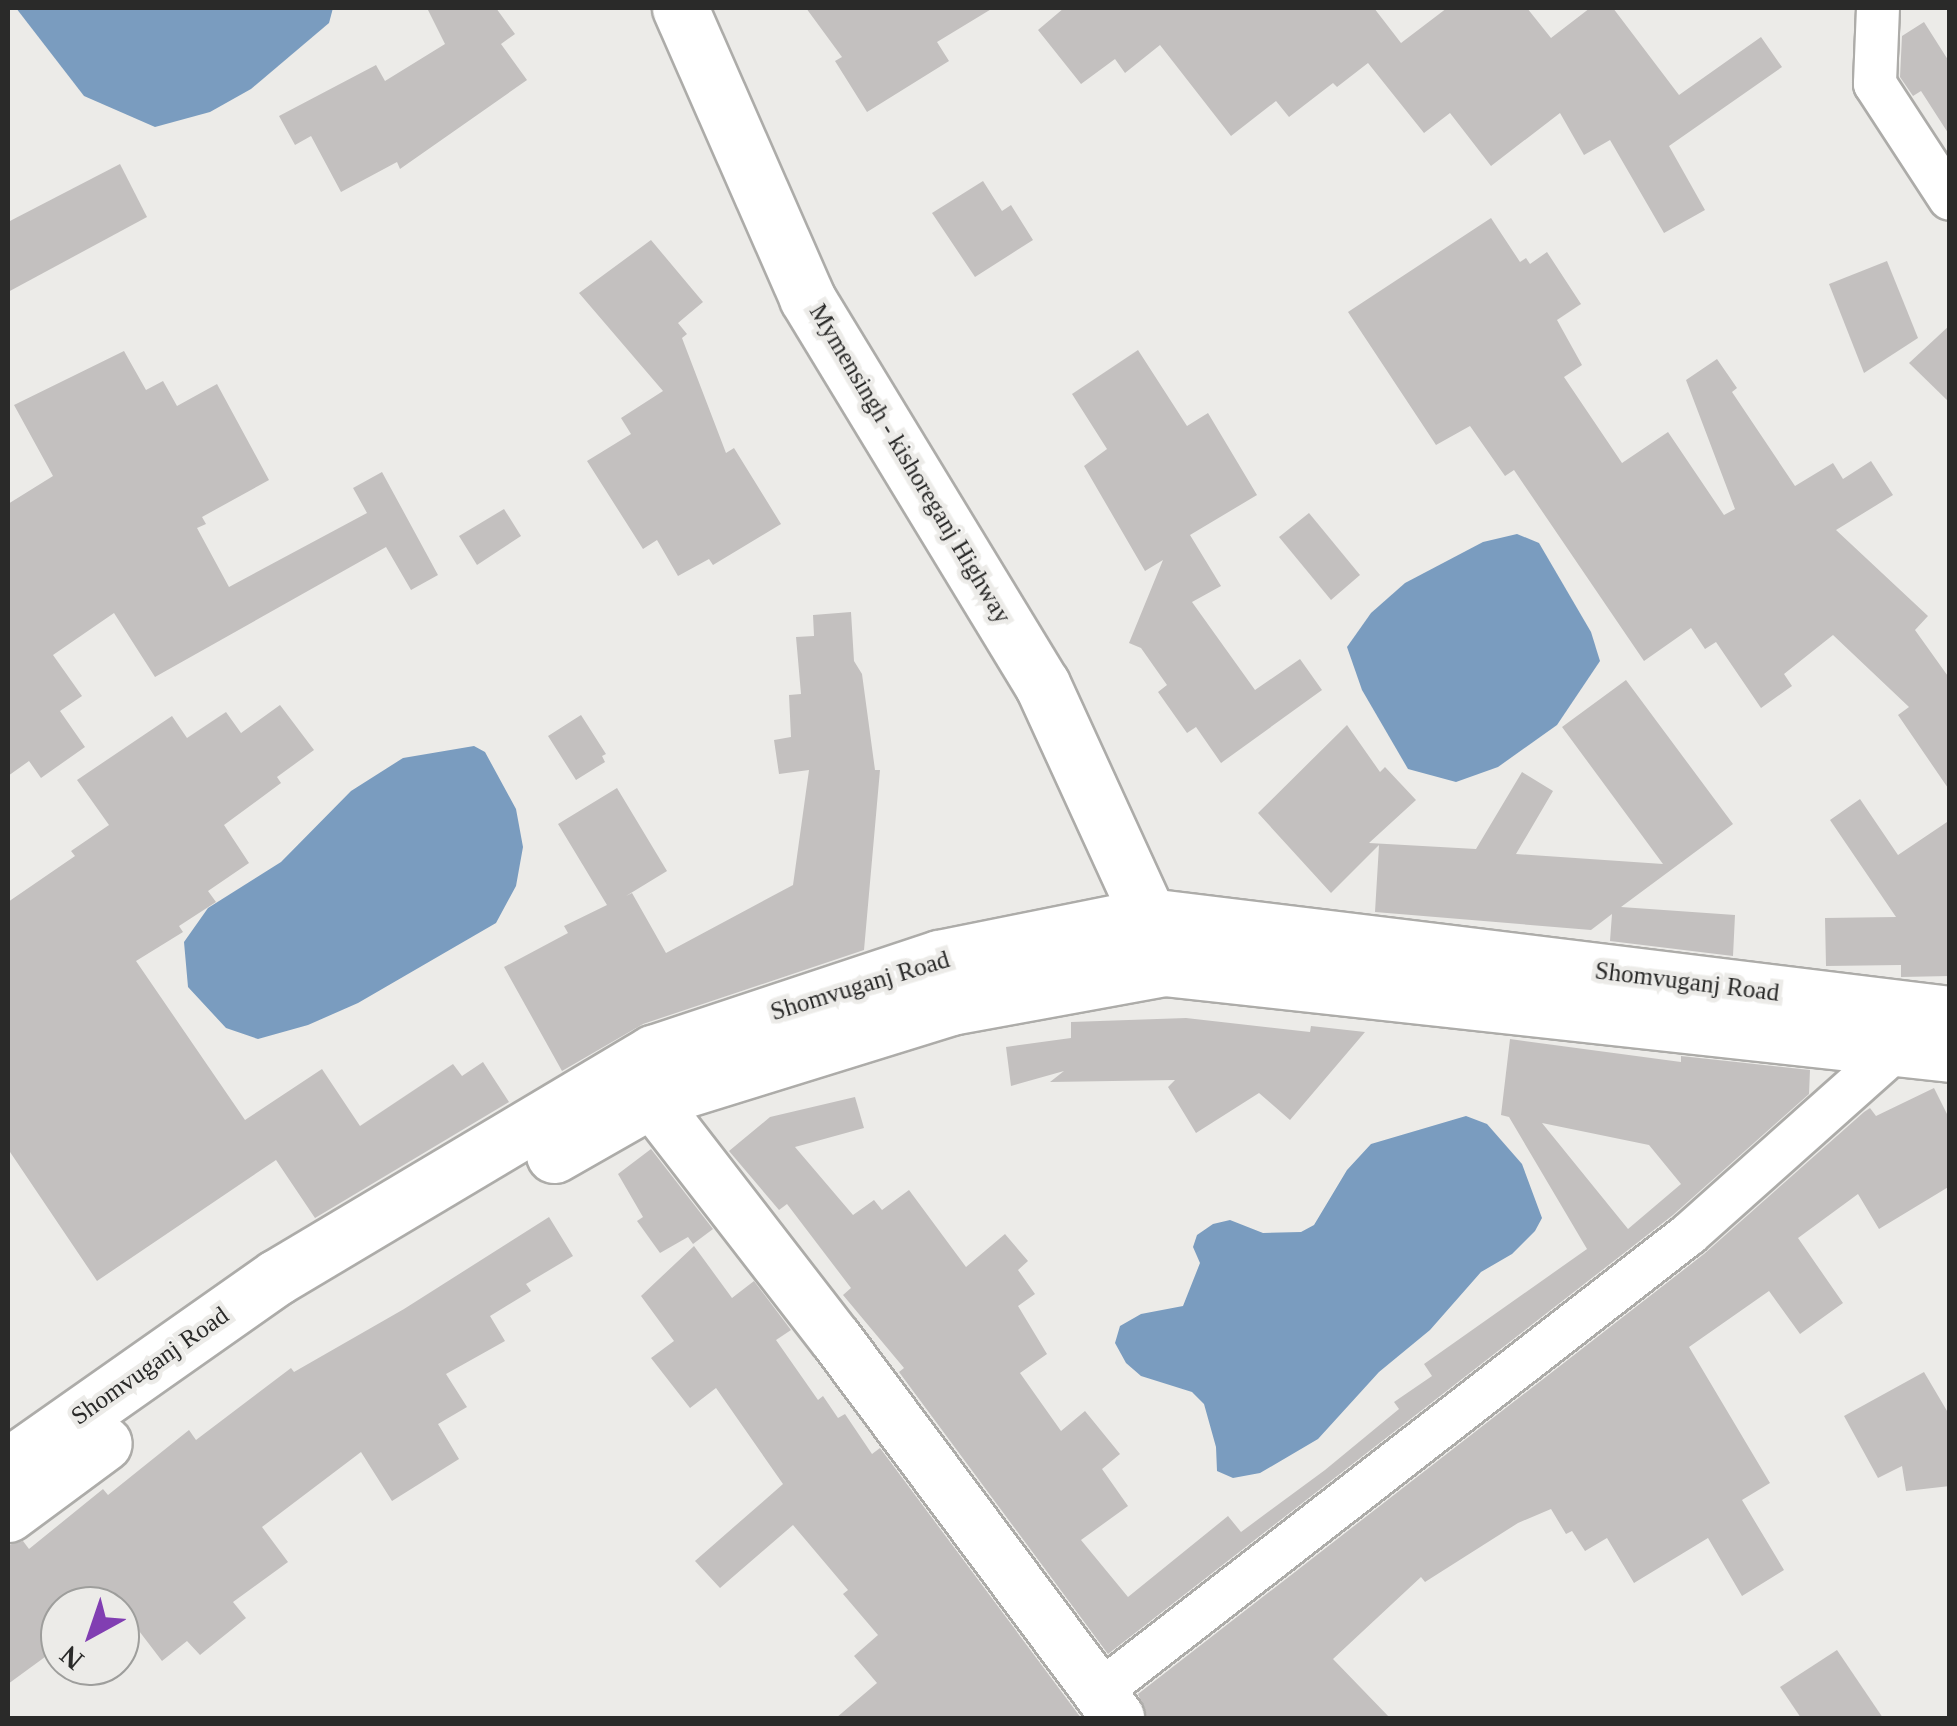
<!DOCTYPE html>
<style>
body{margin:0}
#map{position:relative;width:1957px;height:1726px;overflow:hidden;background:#ecebe8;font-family:Georgia,serif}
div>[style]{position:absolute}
.water>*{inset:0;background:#7a9cbf}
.building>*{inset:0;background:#c3c0bf}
.roads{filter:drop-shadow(2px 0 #adaca9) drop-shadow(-2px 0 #adaca9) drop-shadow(0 2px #adaca9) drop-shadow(0 -2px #adaca9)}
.minor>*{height:42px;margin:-21px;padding:0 21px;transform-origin:21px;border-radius:21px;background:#fff}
.tertiary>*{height:52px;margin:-26px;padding:0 26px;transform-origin:26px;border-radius:26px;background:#fff}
.primary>*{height:55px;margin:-27.5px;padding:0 27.5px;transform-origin:27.5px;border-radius:27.5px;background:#fff}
span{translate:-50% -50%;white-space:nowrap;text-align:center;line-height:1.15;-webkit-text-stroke:9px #ecebe8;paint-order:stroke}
.street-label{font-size:25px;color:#2a2a29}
.frame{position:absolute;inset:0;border:10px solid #2a2a29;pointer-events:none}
.north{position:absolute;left:40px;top:1586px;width:100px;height:100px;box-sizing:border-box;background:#ecebe8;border:2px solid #9e9e9c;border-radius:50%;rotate:220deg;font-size:28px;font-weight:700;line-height:40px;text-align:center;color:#2a2a29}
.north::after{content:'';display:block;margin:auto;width:35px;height:45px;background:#813eb2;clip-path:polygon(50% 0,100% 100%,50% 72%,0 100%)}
</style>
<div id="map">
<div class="water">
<div style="clip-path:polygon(16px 8px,333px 8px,329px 23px,251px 89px,210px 112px,155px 127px,84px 96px)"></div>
<div style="clip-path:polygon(1517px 534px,1539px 543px,1591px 632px,1600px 661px,1557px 725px,1498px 767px,1456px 782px,1408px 769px,1362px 690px,1347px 647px,1371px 613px,1405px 583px,1483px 542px)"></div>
<div style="clip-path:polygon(474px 746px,485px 752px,516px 809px,523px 847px,516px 886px,496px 923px,358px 1003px,308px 1025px,258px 1039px,226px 1028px,188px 987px,184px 942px,208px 908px,281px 862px,351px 791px,403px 758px)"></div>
<div style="clip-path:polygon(1466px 1116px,1487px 1124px,1522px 1164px,1542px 1218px,1535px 1231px,1512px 1254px,1481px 1272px,1430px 1330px,1379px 1372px,1318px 1439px,1260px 1473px,1233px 1478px,1217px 1471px,1216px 1447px,1204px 1404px,1192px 1392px,1141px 1376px,1126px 1363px,1115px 1343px,1120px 1326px,1141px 1314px,1183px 1306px,1200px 1263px,1193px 1247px,1197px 1235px,1213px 1224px,1230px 1220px,1263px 1233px,1301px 1232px,1314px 1225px,1347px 1170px,1371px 1144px)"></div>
</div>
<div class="building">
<div style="clip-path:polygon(427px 8px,496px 8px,515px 34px,501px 44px,527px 80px,400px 169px,397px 162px,341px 192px,311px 136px,295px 145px,279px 116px,376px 65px,385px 81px,445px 44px)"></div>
<div style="clip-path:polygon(806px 8px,993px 8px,937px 42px,949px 61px,867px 112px,835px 61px,842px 57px)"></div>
<div style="clip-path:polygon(1064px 8px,1374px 8px,1401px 43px,1447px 8px,1527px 8px,1551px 38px,1590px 8px,1613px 8px,1679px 95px,1761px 37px,1782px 67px,1669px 146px,1705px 210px,1664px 233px,1610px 140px,1584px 155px,1560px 113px,1491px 166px,1450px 113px,1424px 133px,1368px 63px,1337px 87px,1333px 83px,1289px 117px,1276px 101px,1231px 136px,1160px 45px,1125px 73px,1115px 59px,1081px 84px,1038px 30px)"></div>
<div style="clip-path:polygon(1924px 22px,1950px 63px,1950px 136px,1921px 91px,1913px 96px,1900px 77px,1902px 36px)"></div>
<div style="clip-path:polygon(120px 164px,147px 217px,8px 292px,8px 222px)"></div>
<div style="clip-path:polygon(983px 181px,1002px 211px,1011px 205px,1033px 240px,975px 277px,932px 213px)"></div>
<div style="clip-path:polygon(1491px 218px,1520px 262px,1526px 258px,1530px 264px,1547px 252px,1581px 304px,1557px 320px,1582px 365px,1564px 377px,1622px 463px,1668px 432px,1724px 515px,1735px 509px,1686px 380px,1717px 359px,1737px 388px,1732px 392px,1795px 486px,1833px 463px,1843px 479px,1871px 461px,1893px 495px,1836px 530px,1928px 616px,1915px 630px,1950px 679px,1950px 791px,1898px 715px,1909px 707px,1833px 635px,1784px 674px,1792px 686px,1761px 708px,1716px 642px,1705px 649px,1691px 628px,1644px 661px,1514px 470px,1505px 476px,1470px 426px,1436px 445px,1348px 312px)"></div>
<div style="clip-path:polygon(651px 240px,703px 302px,678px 323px,687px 334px,682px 338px,726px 453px,734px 448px,781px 524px,713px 565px,709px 559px,678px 576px,657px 540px,643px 549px,587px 461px,631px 434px,621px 418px,663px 391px,579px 293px)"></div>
<div style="clip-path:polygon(1887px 261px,1918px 338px,1864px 373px,1829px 284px)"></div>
<div style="clip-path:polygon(1950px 325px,1950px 403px,1909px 363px)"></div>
<div style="clip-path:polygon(1138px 350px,1187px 426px,1208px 413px,1257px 495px,1190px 535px,1221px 586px,1192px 602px,1255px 690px,1300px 659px,1322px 690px,1221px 763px,1196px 727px,1187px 733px,1158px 692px,1167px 685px,1141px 648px,1129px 643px,1163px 560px,1145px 571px,1084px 466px,1107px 449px,1072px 394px)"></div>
<div style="clip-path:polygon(124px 351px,146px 390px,163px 381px,177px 406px,217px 384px,269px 480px,202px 517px,206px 524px,197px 528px,229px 587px,367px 513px,353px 488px,382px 472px,438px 575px,411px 590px,386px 547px,155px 677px,114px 613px,53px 655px,82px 696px,60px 711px,85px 747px,41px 778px,29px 761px,8px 776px,8px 504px,53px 476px,14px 405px)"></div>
<div style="clip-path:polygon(504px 509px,521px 536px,477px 565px,459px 536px)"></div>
<div style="clip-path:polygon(1309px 513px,1360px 575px,1331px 600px,1279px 537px)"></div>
<div style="clip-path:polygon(851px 612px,854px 661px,862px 674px,875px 770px,880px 770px,864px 950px,643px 1024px,562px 1071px,504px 967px,568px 933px,564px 926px,607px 905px,558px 824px,617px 788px,667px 871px,626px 896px,632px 893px,666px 953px,793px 885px,809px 770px,779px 774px,774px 740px,791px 737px,789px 695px,801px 694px,796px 637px,814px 636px,813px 615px)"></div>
<div style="clip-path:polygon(1626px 680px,1733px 824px,1621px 907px,1735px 915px,1733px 956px,1610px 941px,1612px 914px,1591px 930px,1375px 912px,1379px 845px,1331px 893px,1258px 813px,1347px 725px,1380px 772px,1385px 767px,1416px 800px,1369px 843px,1476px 849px,1522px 772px,1553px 791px,1516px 854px,1663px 864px,1562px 727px)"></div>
<div style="clip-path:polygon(280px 705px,314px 750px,277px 777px,281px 783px,224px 825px,249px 863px,208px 891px,216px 902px,179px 926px,183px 932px,136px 961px,245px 1120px,322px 1069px,360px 1126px,453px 1064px,462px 1076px,483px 1062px,509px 1102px,315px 1218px,276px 1160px,97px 1281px,8px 1149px,8px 902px,75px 856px,71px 851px,109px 825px,77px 780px,172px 716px,187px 738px,226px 712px,241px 733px)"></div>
<div style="clip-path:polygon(581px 715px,606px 754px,602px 756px,605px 762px,576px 780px,548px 736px)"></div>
<div style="clip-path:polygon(1860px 799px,1898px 855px,1950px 820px,1950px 976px,1901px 977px,1901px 965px,1826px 966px,1825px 918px,1896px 917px,1830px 820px)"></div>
<div style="clip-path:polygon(1186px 1018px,1310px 1032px,1311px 1026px,1365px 1032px,1290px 1120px,1259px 1093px,1196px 1133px,1168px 1087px,1175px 1080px,1050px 1082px,1064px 1071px,1011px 1086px,1006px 1047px,1071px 1038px,1071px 1022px)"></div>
<div style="clip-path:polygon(evenodd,1510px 1039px,1681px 1062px,1681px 1056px,1810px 1070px,1809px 1094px,1673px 1215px,1108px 1654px,899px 1372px,904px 1368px,843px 1295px,851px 1288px,787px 1204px,779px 1210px,729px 1151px,770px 1117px,855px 1097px,864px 1128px,795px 1147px,853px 1215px,874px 1200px,882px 1210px,909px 1190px,966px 1267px,1005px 1234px,1028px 1261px,1018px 1270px,1035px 1294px,1018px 1306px,1047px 1354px,1020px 1373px,1061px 1431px,1085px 1411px,1120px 1454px,1102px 1469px,1128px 1506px,1081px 1540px,1128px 1597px,1228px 1516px,1241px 1532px,1325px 1470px,1399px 1409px,1394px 1402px,1432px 1376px,1424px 1364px,1587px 1249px,1509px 1117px,1501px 1115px,1510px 1039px,1542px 1123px,1649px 1145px,1681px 1184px,1628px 1229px,1542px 1123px)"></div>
<div style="clip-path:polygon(1934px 1088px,1950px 1120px,1950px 1186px,1879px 1229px,1858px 1194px,1798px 1238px,1843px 1303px,1800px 1334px,1769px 1291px,1689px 1347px,1770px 1483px,1742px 1500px,1784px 1570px,1742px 1596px,1708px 1538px,1634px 1583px,1607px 1538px,1585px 1551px,1572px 1531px,1566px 1534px,1551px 1509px,1518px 1523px,1425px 1582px,1421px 1577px,1333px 1659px,1390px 1718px,1147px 1718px,1138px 1694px,1704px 1254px,1864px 1112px,1870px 1108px,1876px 1116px)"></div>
<div style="clip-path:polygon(651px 1149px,713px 1229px,693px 1244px,688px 1237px,660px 1253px,637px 1221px,643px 1217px,618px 1174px)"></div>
<div style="clip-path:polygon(549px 1217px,573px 1256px,526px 1284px,531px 1291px,490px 1316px,505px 1341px,446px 1374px,467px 1407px,438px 1424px,459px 1459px,392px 1501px,361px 1452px,262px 1527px,288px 1562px,233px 1602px,246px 1618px,200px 1655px,187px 1641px,162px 1661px,120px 1606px,60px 1606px,60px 1646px,8px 1684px,8px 1545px,23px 1541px,29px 1549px,103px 1489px,108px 1495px,189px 1430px,196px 1440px,291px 1368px,294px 1372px,404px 1309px)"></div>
<div style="clip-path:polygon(694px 1246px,732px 1298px,754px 1281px,791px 1330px,776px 1340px,818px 1400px,823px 1396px,838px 1418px,845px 1414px,872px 1454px,880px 1448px,1081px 1718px,836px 1718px,877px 1683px,854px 1656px,878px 1635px,843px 1594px,848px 1590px,793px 1525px,720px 1588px,695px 1561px,783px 1484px,716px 1388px,690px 1408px,651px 1358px,674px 1341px,641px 1296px)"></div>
<div style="clip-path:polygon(1924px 1372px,1950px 1416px,1950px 1486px,1906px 1491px,1902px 1466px,1878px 1478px,1844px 1416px)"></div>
<div style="clip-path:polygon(1837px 1650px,1883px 1718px,1801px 1718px,1780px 1687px)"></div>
</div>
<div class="roads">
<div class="minor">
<div style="left:1878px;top:8px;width:76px;rotate:92.3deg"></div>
<div style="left:1875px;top:84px;width:137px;rotate:56.9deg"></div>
<div style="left:1098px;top:1693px;width:748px;rotate:-37.83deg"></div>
<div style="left:1689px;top:1234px;width:283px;rotate:-41.7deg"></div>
</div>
<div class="tertiary">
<div style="left:651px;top:1100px;width:302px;rotate:52.3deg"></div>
<div style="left:836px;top:1339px;width:472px;rotate:53.3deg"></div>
</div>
<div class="primary">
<div style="left:680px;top:8px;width:317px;rotate:66.3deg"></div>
<div style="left:807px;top:298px;width:452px;rotate:58.7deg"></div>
<div style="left:1042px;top:684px;width:255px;rotate:65.4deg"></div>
<div style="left:1148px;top:916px;width:33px;rotate:72deg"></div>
<div style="left:554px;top:1155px;width:112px;rotate:-29.6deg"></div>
<div style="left:651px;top:1100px;width:314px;rotate:-17.2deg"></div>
<div style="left:951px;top:1007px;width:217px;rotate:-10.4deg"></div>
<div style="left:1164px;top:968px;width:791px;rotate:6.24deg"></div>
<div style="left:8px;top:1466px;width:329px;rotate:-35.1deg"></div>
<div style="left:277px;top:1277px;width:438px;rotate:-30.8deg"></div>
<div style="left:653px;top:1053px;width:301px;rotate:-18.4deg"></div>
<div style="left:939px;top:958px;width:213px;rotate:-11.4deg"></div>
<div style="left:1148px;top:916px;width:808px;rotate:6.97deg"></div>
<div style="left:8px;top:1514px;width:119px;rotate:-36.5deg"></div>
</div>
</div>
<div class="street-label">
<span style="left:910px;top:464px;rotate:59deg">Mymensingh - kishoreganj Highway</span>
<span style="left:1687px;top:982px;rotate:7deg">Shomvuganj Road</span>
<span style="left:860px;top:986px;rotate:-17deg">Shomvuganj Road</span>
<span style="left:150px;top:1366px;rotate:-35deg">Shomvuganj Road</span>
</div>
<div class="frame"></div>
<div class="north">N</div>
</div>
